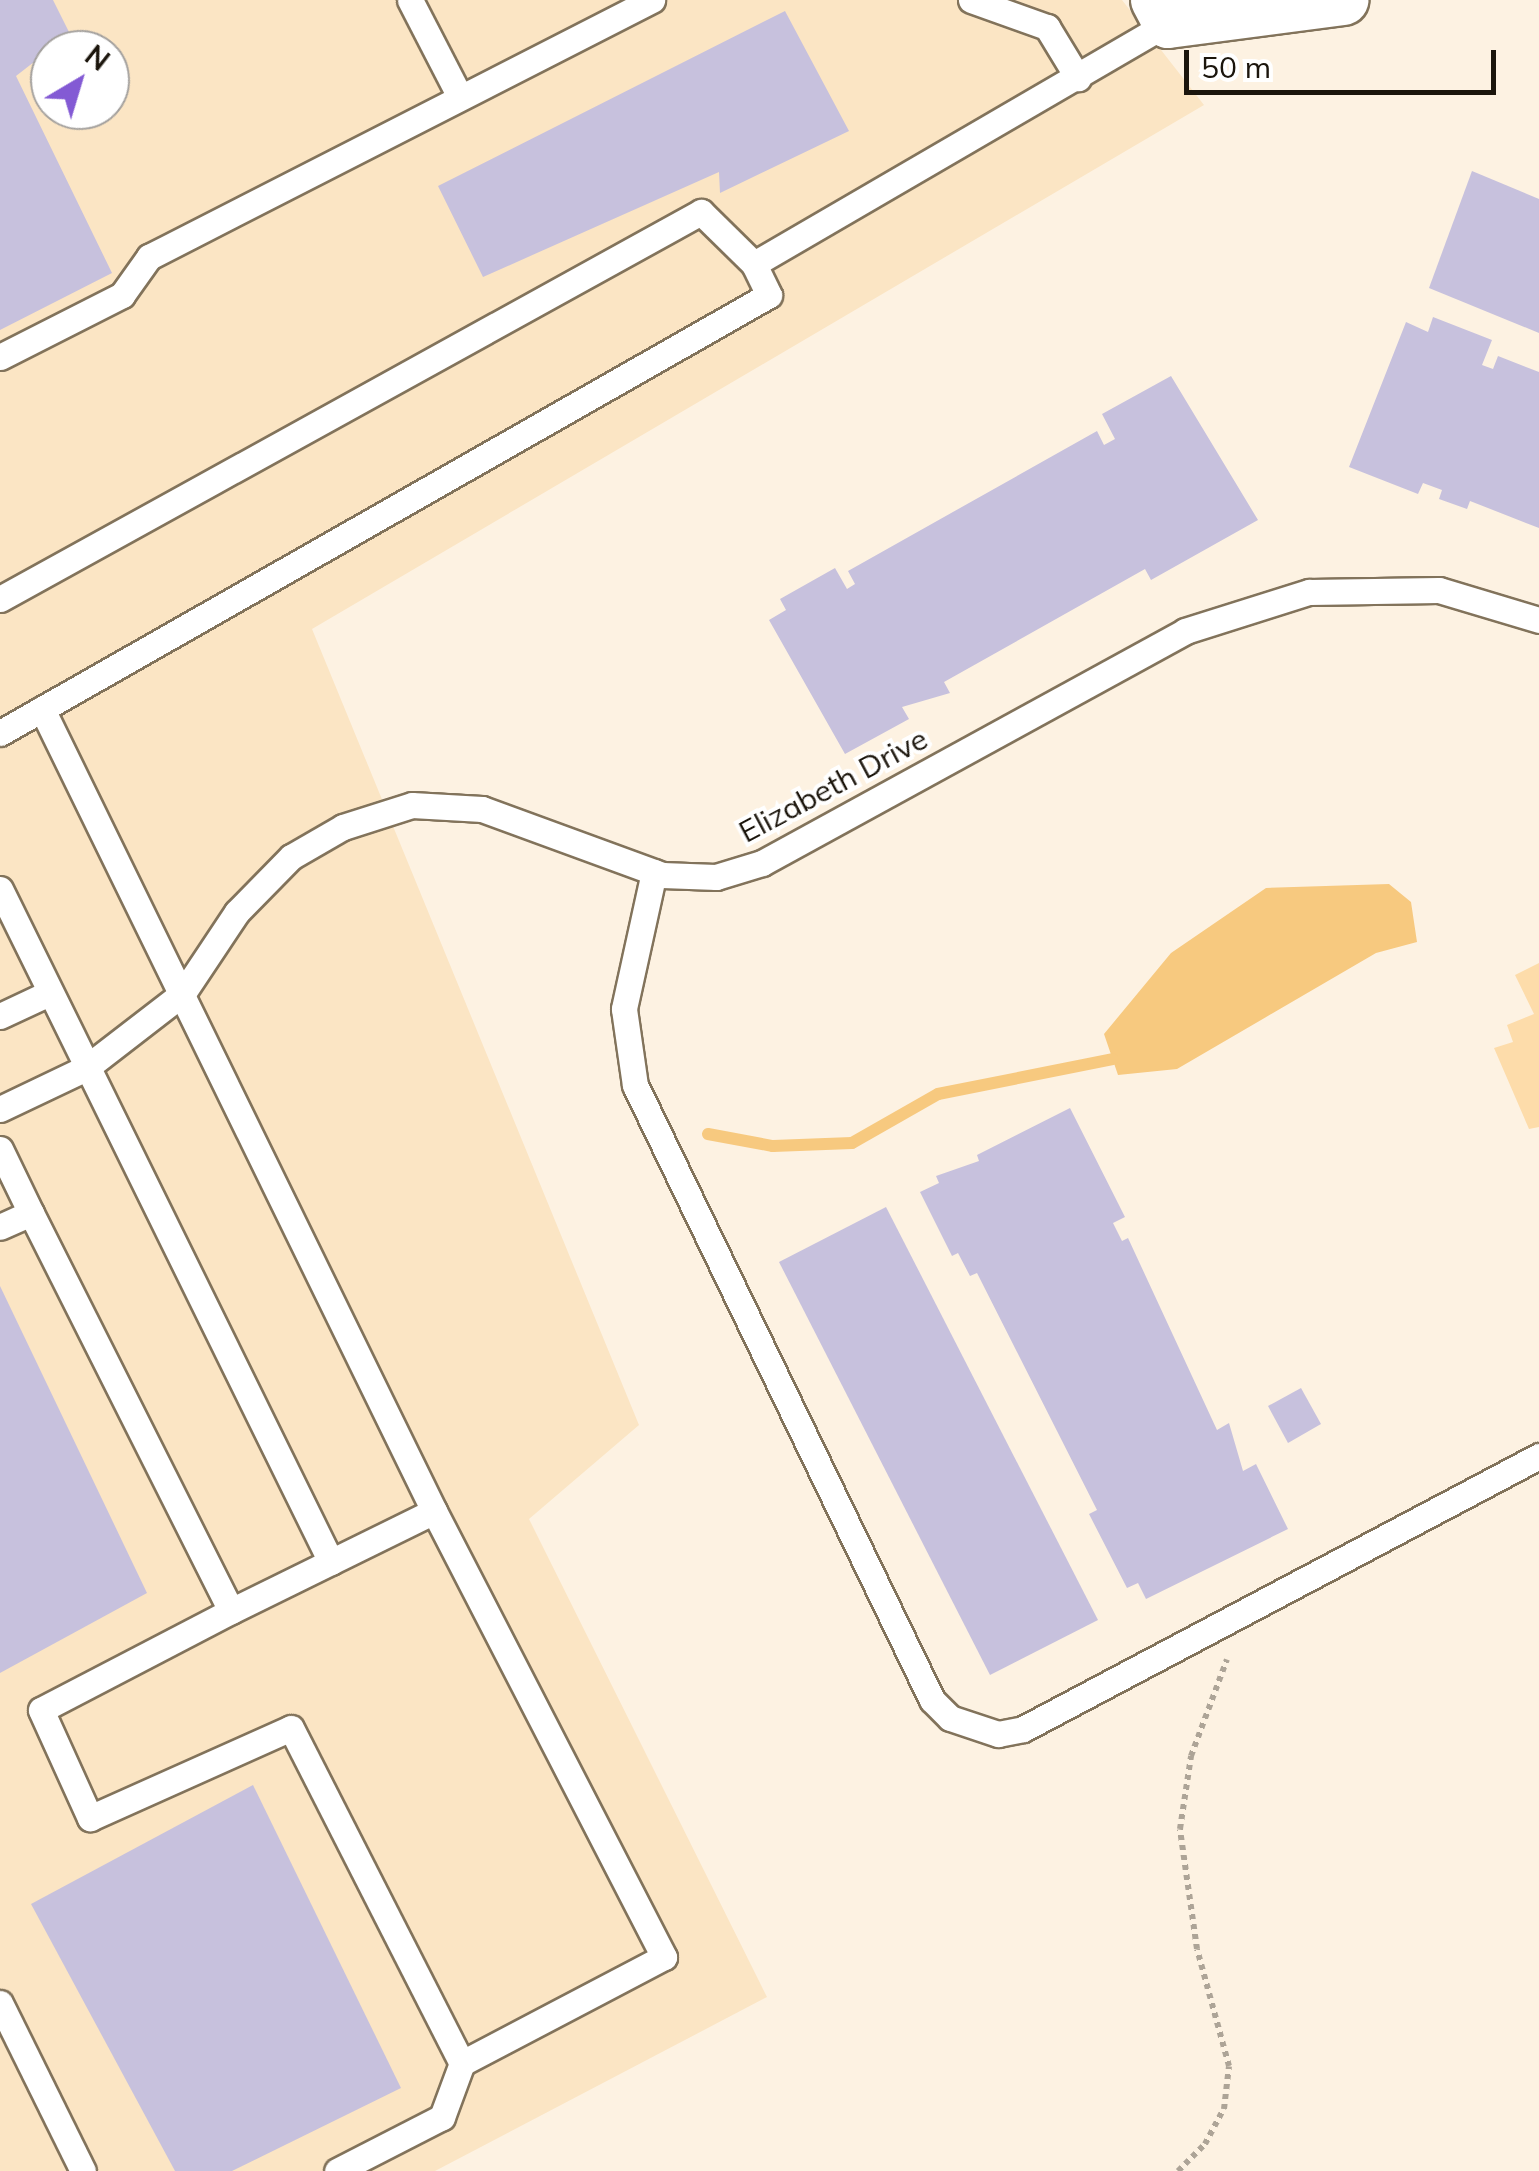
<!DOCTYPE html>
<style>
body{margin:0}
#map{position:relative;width:1539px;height:2171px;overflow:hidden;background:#fdf2e2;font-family:Mulish,sans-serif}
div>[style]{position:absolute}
.built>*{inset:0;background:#fbe5c4}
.green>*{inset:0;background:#fddcaa}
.water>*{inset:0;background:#f7c97f}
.stream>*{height:12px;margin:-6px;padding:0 6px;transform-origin:6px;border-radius:6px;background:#f7c97f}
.building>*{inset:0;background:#c7c1dd}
.path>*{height:6px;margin-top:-3px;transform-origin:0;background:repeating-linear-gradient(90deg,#ada497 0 5px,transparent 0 10px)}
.roads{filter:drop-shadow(2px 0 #82735b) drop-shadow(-2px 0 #82735b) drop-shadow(0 2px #82735b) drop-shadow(0 -2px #82735b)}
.service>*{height:25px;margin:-12.5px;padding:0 12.5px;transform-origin:12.5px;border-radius:12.5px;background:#fff}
.minor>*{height:50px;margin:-25px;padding:0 25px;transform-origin:25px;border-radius:25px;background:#fff}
span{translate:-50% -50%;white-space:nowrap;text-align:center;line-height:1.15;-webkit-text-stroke:8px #fff;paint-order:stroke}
.street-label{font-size:30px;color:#1b150c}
.north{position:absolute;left:30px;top:30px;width:100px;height:100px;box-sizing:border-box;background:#fff;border:2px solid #a4a19e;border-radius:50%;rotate:38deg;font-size:28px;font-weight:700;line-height:40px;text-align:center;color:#1b150c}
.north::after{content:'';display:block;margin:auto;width:35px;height:45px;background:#835ad4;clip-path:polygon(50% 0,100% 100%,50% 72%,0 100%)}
.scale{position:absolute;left:1184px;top:50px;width:312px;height:45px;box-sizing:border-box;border:5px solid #1b150c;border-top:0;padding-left:12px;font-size:30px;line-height:35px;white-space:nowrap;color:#1b150c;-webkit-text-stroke:8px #fff;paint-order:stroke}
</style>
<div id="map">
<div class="built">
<div style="clip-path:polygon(evenodd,0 0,1122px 0,1204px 105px,312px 629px,639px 1425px,529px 1519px,767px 1997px,435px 2171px,0 2171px,0 0,50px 50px,110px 50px,110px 110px,50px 110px,50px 50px)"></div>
</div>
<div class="green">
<div style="clip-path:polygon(1539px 963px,1539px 1127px,1529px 1129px,1494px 1048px,1513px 1042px,1507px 1025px,1534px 1014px,1515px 975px)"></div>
</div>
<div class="water">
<div style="clip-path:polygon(1389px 884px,1411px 902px,1417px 942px,1376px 953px,1177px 1069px,1118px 1075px,1104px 1034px,1171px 953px,1266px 888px)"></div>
</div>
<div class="stream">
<div style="left:708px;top:1134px;width:66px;rotate:10.5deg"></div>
<div style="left:773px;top:1146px;width:79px;rotate:-2.2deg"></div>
<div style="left:852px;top:1143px;width:99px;rotate:-29.7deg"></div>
<div style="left:938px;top:1094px;width:178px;rotate:-11.3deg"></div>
</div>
<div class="building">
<div style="clip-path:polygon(0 0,53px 0,70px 34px,16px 76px,112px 273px,0 330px)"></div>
<div style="clip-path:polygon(785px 11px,849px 131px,720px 193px,719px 172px,483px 277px,438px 186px)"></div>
<div style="clip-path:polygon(1472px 171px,1539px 199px,1539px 333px,1429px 288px)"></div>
<div style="clip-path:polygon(1433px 317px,1492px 340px,1482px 365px,1493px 369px,1498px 356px,1539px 372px,1539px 528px,1470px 501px,1467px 509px,1439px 499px,1442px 490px,1423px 483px,1418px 494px,1349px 467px,1406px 322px,1428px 332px)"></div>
<div style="clip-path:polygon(1171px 376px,1258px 520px,1151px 580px,1145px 569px,944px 682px,950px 693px,902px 707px,909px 719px,845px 754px,769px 620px,786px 610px,780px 599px,835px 568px,847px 589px,855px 584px,848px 571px,1097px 431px,1104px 445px,1115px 439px,1102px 414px)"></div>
<div style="clip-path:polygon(1070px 1108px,1125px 1217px,1113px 1223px,1122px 1241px,1128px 1238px,1217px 1430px,1229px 1423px,1243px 1471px,1256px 1464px,1288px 1529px,1146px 1599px,1138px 1583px,1127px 1588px,1089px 1514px,1097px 1510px,977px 1273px,970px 1276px,958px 1253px,952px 1256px,920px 1192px,939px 1183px,936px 1176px,979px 1161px,977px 1155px)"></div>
<div style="clip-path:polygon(886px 1207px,1098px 1620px,990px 1675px,779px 1262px)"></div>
<div style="clip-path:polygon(0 1286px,147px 1593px,0 1673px)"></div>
<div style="clip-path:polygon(1301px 1388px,1321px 1424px,1288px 1443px,1268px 1406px)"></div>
<div style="clip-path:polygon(253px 1785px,401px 2088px,232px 2171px,175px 2171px,31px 1904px)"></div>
</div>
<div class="path">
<div style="left:1178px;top:2171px;width:38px;rotate:-45deg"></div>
<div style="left:1205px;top:2144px;width:40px;rotate:-62deg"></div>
<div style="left:1224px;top:2109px;width:43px;rotate:-83.4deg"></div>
<div style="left:1229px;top:2066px;width:121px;rotate:-105.3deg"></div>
<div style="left:1197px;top:1949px;width:121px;rotate:-98.1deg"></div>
<div style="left:1180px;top:1829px;width:74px;rotate:-81.4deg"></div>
<div style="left:1191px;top:1756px;width:103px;rotate:-69.6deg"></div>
</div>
<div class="roads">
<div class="service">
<div style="left:410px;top:0;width:109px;rotate:62.7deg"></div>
<div style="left:971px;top:0;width:81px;rotate:19.6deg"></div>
<div style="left:1047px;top:27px;width:60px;rotate:58.7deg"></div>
<div style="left:0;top:357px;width:137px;rotate:-26.9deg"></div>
<div style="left:122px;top:295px;width:47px;rotate:-54.6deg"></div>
<div style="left:149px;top:257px;width:565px;rotate:-27.06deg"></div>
<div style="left:0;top:599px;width:801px;rotate:-28.9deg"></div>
<div style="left:701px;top:212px;width:74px;rotate:44.5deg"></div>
<div style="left:42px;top:709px;width:893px;rotate:63.95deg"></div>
<div style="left:434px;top:1511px;width:502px;rotate:62.72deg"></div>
<div style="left:664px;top:1957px;width:228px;rotate:152.3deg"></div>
<div style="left:462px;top:2063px;width:58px;rotate:110.3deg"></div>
<div style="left:442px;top:2117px;width:118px;rotate:152.8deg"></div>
<div style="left:0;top:733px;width:885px;rotate:-29.66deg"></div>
<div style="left:769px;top:295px;width:34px;rotate:-116deg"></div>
<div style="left:754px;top:264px;width:479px;rotate:-30.2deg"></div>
<div style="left:654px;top:872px;width:140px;rotate:102.4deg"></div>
<div style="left:624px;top:1009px;width:77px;rotate:81.8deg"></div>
<div style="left:635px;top:1085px;width:683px;rotate:64.22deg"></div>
<div style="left:932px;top:1700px;width:25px;rotate:45deg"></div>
<div style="left:950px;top:1718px;width:51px;rotate:18.4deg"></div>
<div style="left:998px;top:1734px;width:25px;rotate:-11deg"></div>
<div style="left:1023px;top:1729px;width:584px;rotate:-27.88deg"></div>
<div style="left:0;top:889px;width:750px;rotate:63.81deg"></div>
<div style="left:0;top:1016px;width:54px;rotate:-25.1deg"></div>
<div style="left:0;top:1109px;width:95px;rotate:-25.5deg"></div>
<div style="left:86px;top:1068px;width:123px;rotate:-37.7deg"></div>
<div style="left:183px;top:993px;width:97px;rotate:-56.3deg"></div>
<div style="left:237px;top:912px;width:77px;rotate:-45.5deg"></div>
<div style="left:291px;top:857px;width:60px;rotate:-30deg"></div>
<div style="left:343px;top:827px;width:72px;rotate:-17.7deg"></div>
<div style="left:412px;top:805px;width:70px;rotate:3.3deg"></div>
<div style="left:482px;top:809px;width:192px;rotate:20.1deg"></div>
<div style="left:662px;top:875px;width:54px;rotate:2.1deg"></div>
<div style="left:716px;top:877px;width:48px;rotate:-16.9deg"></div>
<div style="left:762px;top:863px;width:482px;rotate:-28.7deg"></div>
<div style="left:1185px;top:631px;width:130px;rotate:-17.5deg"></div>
<div style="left:1309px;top:592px;width:130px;rotate:-0.9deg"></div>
<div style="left:1439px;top:590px;width:104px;rotate:16.7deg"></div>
<div style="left:0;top:1149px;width:71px;rotate:64.2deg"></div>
<div style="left:31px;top:1213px;width:34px;rotate:156deg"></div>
<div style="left:31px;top:1213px;width:445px;rotate:63.3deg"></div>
<div style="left:231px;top:1611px;width:226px;rotate:-26.2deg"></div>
<div style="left:231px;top:1611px;width:214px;rotate:152.5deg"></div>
<div style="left:41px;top:1710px;width:119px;rotate:65.6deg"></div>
<div style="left:90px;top:1818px;width:220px;rotate:-24.1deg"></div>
<div style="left:291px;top:1728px;width:376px;rotate:63deg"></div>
<div style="left:0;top:2003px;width:187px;rotate:63.7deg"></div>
</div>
<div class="minor">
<div style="left:1156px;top:0;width:26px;rotate:62deg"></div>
<div style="left:1168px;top:23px;width:177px;rotate:-7.5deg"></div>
</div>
</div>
<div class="street-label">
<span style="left:833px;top:785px;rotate:-28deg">Elizabeth Drive</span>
</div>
<div class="north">N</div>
<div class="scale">50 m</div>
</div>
